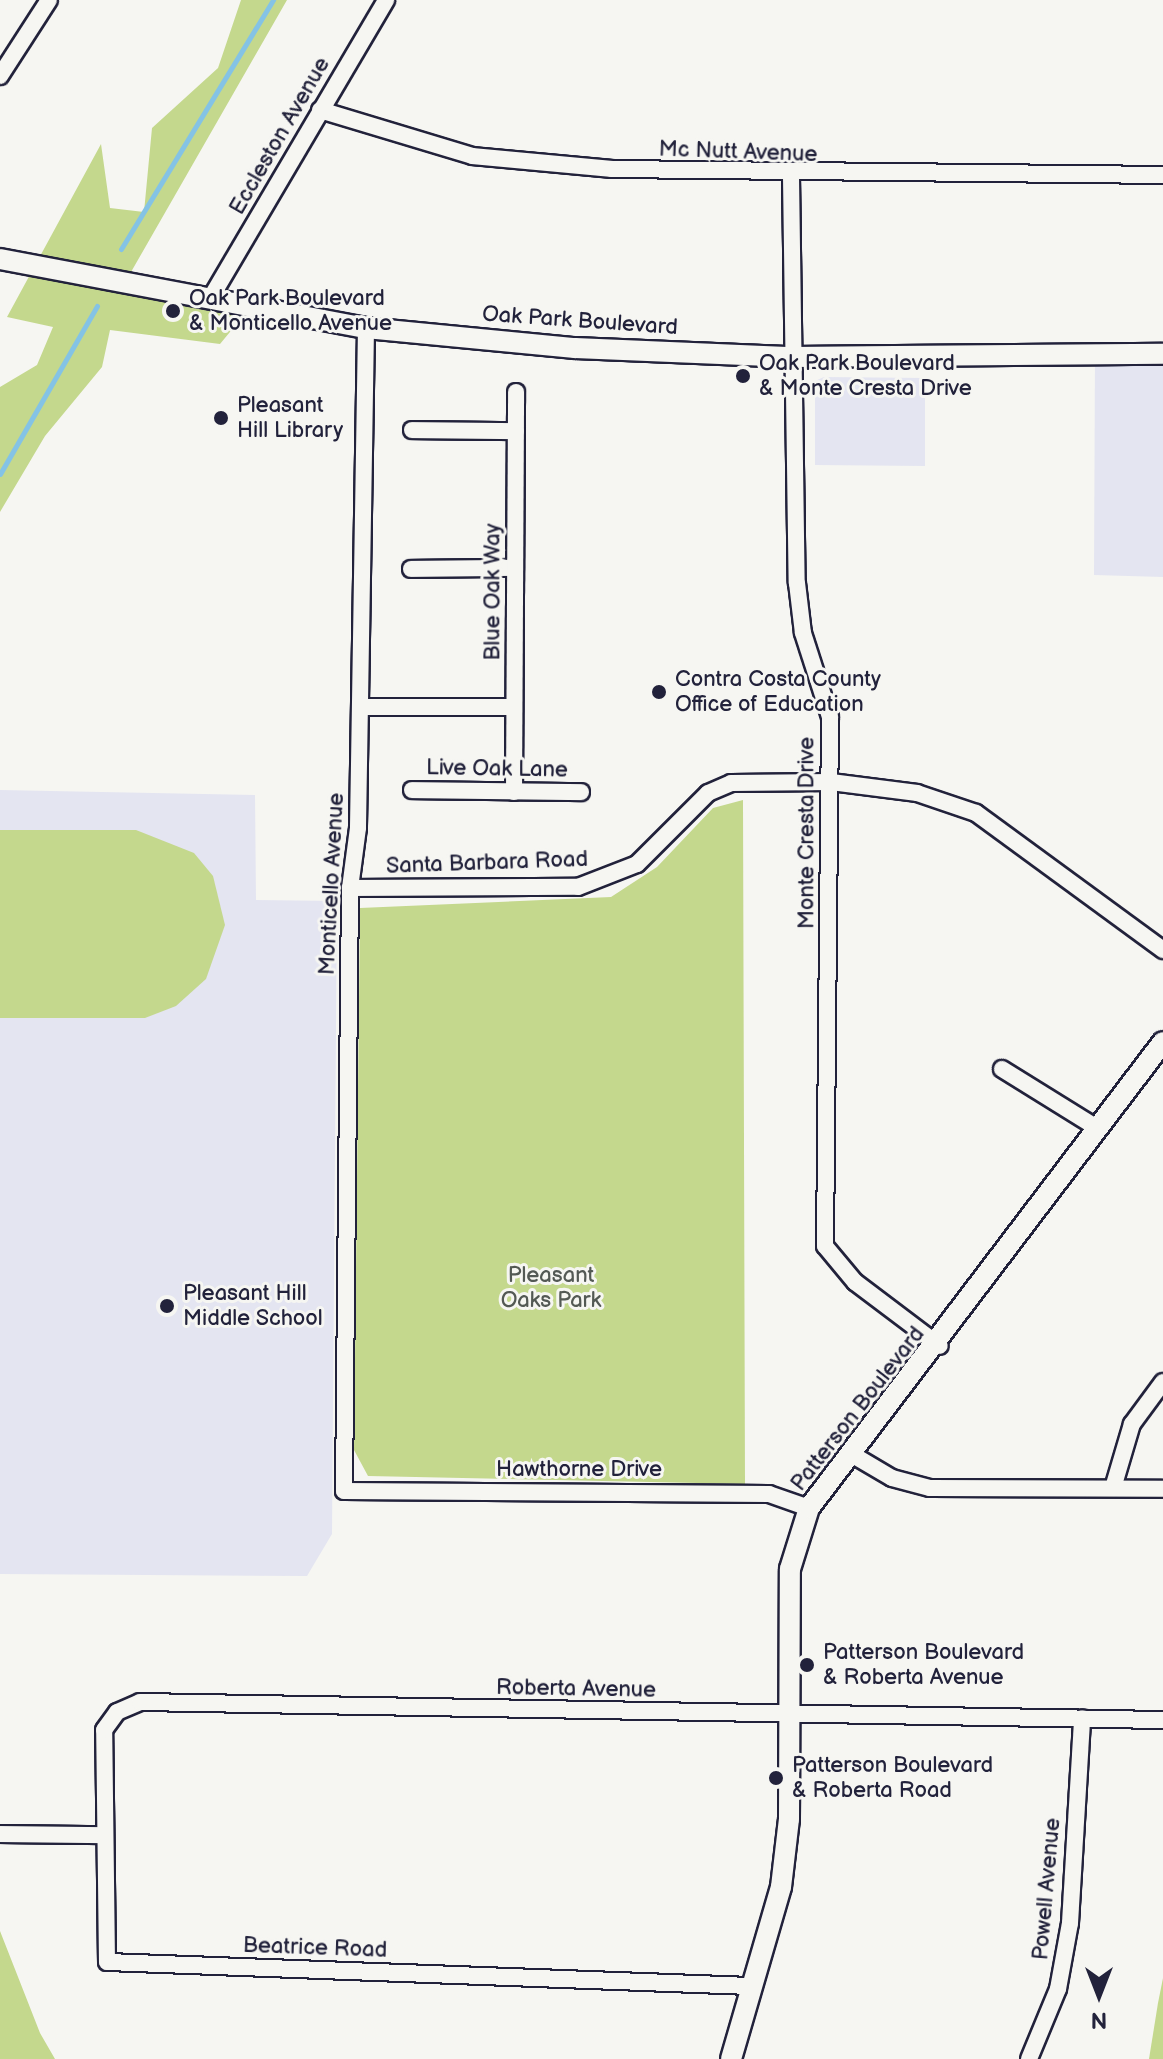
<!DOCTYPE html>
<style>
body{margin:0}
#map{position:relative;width:1163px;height:2059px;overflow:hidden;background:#f6f6f2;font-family:"Balsamiq Sans",sans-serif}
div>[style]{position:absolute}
.built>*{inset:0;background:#e4e5f1}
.green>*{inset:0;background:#c4d88d}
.stream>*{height:5px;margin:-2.5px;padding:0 2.5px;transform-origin:2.5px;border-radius:2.5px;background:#84c3e5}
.roads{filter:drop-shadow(2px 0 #22223b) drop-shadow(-2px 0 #22223b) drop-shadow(0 2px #22223b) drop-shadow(0 -2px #22223b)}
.minor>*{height:16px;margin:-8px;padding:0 8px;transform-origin:8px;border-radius:8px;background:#f6f6f2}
.tertiary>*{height:20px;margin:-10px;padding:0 10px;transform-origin:10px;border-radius:10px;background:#f6f6f2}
.dots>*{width:22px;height:22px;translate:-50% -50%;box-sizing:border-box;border:4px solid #f6f6f2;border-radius:50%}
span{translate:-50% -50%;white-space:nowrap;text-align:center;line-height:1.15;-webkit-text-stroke:6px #f6f6f2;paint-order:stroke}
.street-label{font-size:22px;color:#22223b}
.poi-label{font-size:22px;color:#22223b}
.left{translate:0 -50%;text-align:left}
.park-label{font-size:22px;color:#535954}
.north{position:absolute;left:1059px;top:1955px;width:80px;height:80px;-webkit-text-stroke:6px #f6f6f2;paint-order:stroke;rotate:180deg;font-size:22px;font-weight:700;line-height:32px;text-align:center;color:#22223b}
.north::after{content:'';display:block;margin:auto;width:28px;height:36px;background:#22223b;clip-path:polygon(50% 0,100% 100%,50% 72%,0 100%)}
</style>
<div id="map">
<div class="built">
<div style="clip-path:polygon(1095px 354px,1163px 354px,1163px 577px,1094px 575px)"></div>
<div style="clip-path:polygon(824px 377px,925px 378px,925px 466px,815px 465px,815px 381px)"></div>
<div style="clip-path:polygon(0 790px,255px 795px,256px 900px,337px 901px,332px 1534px,307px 1576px,0 1574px)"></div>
</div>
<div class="green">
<div style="clip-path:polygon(241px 0,287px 0,127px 279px,254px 303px,220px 344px,110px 330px,102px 367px,45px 436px,0 512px,0 387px,37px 365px,53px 327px,7px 317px,101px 144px,110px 208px,144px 212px,152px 128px,218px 68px)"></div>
<div style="clip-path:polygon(743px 800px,745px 1484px,368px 1476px,354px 1450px,360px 908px,611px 897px,657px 867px,713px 808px)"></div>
<div style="clip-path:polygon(0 830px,136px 830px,194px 853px,213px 876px,225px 925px,206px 979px,176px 1006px,145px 1018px,0 1018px)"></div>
<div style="clip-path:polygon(0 1931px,40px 2033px,55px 2059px,0 2059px)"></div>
<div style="clip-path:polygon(1163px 1978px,1163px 2059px,1149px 2059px,1158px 2003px)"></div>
</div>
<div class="stream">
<div style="left:121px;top:249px;width:292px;rotate:-58.6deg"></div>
<div style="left:0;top:474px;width:194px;rotate:-60deg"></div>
</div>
<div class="roads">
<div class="minor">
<div style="left:0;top:76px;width:90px;rotate:-57.2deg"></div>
<div style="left:320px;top:110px;width:159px;rotate:16.8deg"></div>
<div style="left:472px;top:156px;width:141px;rotate:5.3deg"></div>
<div style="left:612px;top:169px;width:551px;rotate:0.62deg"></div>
<div style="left:791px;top:177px;width:406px;rotate:89.2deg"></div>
<div style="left:797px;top:583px;width:50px;rotate:83.2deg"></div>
<div style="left:803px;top:633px;width:88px;rotate:72.2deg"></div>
<div style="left:830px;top:717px;width:529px;rotate:90.54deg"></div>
<div style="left:825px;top:1246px;width:47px;rotate:50.2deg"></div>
<div style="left:855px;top:1282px;width:106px;rotate:37deg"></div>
<div style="left:213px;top:294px;width:341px;rotate:-59.5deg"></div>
<div style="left:366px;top:328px;width:500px;rotate:90.92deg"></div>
<div style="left:358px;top:828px;width:61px;rotate:97.6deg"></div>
<div style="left:350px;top:888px;width:603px;rotate:90.57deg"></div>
<div style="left:344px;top:1491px;width:425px;rotate:0.4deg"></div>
<div style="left:769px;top:1494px;width:42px;rotate:19.3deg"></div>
<div style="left:412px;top:430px;width:104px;rotate:0.6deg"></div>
<div style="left:411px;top:569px;width:104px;rotate:-0.6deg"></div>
<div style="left:361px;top:707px;width:153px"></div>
<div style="left:412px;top:790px;width:169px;rotate:0.7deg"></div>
<div style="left:514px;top:792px;width:400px;rotate:-89.7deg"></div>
<div style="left:350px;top:888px;width:228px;rotate:-0.3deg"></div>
<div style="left:578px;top:887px;width:63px;rotate:-21.3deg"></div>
<div style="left:637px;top:864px;width:100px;rotate:-45deg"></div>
<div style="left:708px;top:793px;width:25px;rotate:-23deg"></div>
<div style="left:731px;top:783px;width:100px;rotate:-0.6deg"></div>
<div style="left:831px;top:782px;width:87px;rotate:7.3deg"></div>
<div style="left:917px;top:793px;width:62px;rotate:18.7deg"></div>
<div style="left:976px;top:813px;width:232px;rotate:36.2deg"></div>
<div style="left:1002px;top:1069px;width:112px;rotate:31.8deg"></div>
<div style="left:853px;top:1455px;width:45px;rotate:30.5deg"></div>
<div style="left:892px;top:1478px;width:39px;rotate:15deg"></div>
<div style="left:930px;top:1488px;width:233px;rotate:0.2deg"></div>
<div style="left:1113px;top:1488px;width:67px;rotate:-73.5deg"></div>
<div style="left:1132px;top:1424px;width:52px;rotate:-53.6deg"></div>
<div style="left:0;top:1834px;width:102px;rotate:0.6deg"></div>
<div style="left:750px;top:1986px;width:643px;rotate:-177.86deg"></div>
<div style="left:107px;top:1962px;width:232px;rotate:-90.7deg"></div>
<div style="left:104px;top:1730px;width:22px;rotate:-54deg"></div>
<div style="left:117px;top:1712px;width:25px;rotate:-23deg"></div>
<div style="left:140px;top:1702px;width:1023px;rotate:1.01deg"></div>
<div style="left:1029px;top:2059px;width:76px;rotate:-67.5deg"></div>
<div style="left:1058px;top:1989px;width:67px;rotate:-79.7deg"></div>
<div style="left:1070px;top:1923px;width:205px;rotate:-86.6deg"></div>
</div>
<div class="tertiary">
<div style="left:0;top:259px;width:372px;rotate:10.7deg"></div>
<div style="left:366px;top:328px;width:210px;rotate:5.5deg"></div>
<div style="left:575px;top:348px;width:218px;rotate:2.4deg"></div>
<div style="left:793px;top:357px;width:370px;rotate:-0.5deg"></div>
<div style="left:731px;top:2059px;width:179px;rotate:-73.8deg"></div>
<div style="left:781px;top:1887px;width:68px;rotate:-83.3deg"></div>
<div style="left:789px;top:1819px;width:250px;rotate:-89.8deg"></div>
<div style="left:790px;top:1569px;width:64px;rotate:-72.7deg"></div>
<div style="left:809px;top:1508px;width:585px;rotate:-52.78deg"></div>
</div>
</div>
<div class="dots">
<div style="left:173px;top:311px;background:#22223b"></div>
<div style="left:743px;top:376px;background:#22223b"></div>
<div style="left:221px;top:418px;background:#22223b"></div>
<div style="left:659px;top:692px;background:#22223b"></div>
<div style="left:167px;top:1306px;background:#22223b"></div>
<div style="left:807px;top:1665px;background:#22223b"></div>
<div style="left:776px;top:1778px;background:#22223b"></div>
</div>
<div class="street-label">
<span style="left:280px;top:136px;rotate:-60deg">Eccleston Avenue</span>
<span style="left:738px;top:152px;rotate:2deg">Mc Nutt Avenue</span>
<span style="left:580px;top:321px;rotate:4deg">Oak Park Boulevard</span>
<span style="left:493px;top:592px;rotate:-90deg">Blue Oak Way</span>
<span style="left:497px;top:769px;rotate:1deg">Live Oak Lane</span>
<span style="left:807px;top:833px;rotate:-90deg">Monte Cresta Drive</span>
<span style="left:487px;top:863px;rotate:-2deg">Santa Barbara Road</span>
<span style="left:332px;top:884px;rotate:-87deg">Monticello Avenue</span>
<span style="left:858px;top:1409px;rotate:-52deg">Patterson Boulevard</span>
<span style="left:579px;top:1470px">Hawthorne Drive</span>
<span style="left:576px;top:1689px;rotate:1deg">Roberta Avenue</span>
<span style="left:1047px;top:1889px;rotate:-85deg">Powell Avenue</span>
<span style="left:315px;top:1948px;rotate:2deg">Beatrice Road</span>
</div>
<div class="poi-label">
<span class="left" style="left:189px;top:311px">Oak Park Boulevard<br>&amp; Monticello Avenue</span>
<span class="left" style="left:759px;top:376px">Oak Park Boulevard<br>&amp; Monte Cresta Drive</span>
<span class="left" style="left:237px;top:418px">Pleasant<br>Hill Library</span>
<span class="left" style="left:675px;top:692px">Contra Costa County<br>Office of Education</span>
<span class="left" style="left:183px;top:1306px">Pleasant Hill<br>Middle School</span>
<span class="left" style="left:823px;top:1665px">Patterson Boulevard<br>&amp; Roberta Avenue</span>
<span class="left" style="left:792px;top:1778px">Patterson Boulevard<br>&amp; Roberta Road</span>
</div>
<div class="park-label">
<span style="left:551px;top:1288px">Pleasant<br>Oaks Park</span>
</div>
<div class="north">N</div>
</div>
